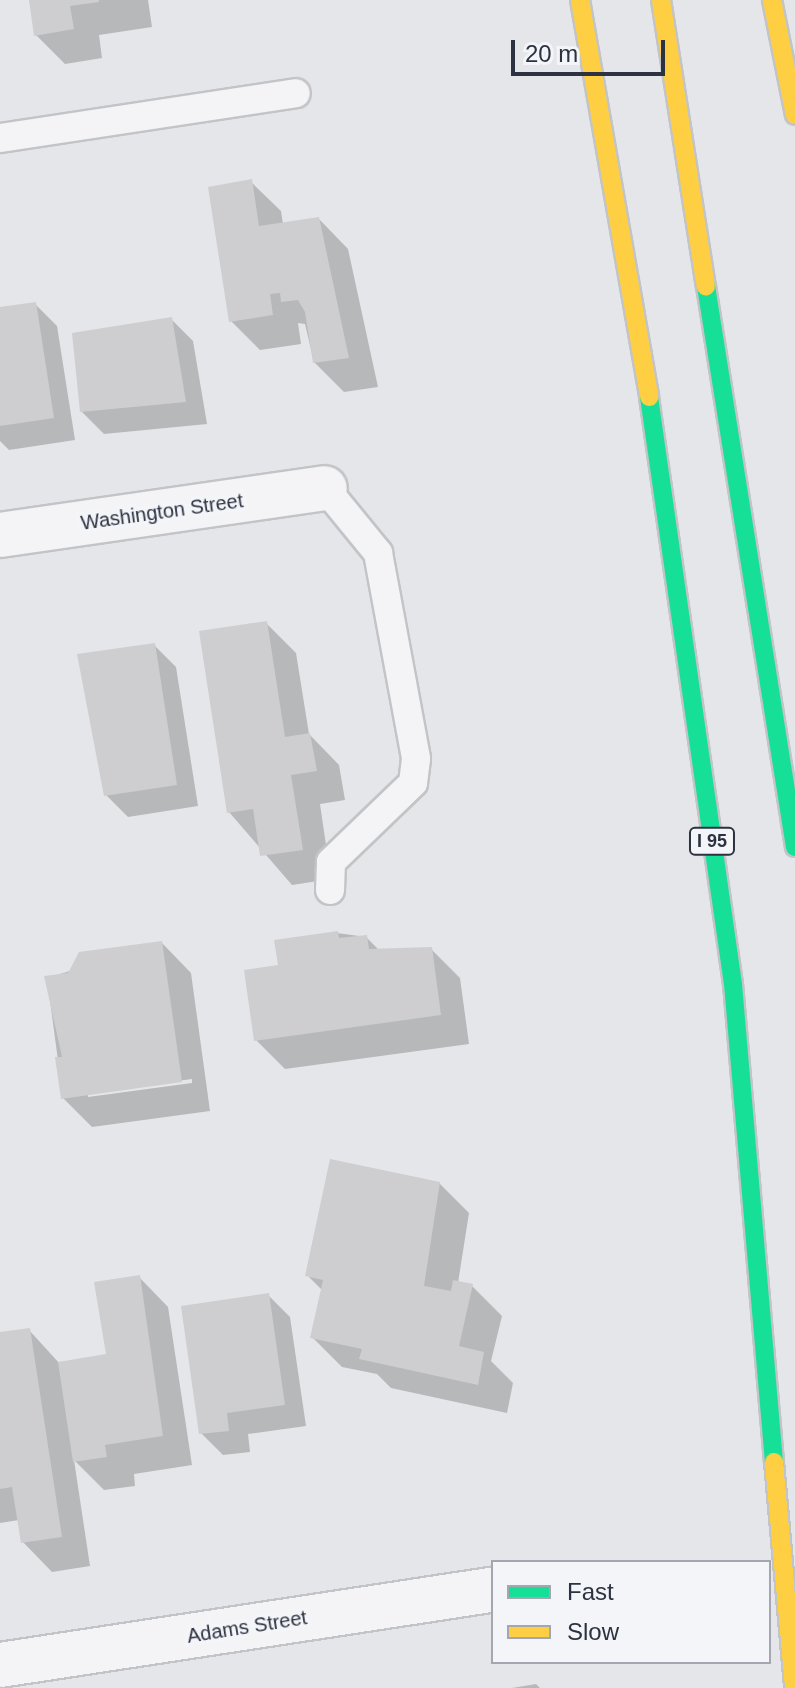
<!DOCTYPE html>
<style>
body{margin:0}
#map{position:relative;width:795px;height:1688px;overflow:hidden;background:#e5e6e9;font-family:Arial,sans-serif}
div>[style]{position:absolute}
.shadow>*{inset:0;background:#0003}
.building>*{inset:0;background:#ceced1}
.roads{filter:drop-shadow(2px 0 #c3c4c7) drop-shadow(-2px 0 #c3c4c7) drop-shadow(0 2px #c3c4c7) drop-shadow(0 -2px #c3c4c7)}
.lane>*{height:28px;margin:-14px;padding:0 14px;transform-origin:14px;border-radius:14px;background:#f4f4f6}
.street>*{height:44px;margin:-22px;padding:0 22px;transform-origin:22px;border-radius:22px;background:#f4f4f6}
.fast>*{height:18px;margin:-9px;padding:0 9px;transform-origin:9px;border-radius:9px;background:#16e098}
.slow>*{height:18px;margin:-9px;padding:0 9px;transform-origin:9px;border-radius:9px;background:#ffcf43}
span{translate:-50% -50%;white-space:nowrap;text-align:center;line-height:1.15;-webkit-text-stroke:8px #f3f5f8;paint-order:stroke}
.shield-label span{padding:2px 6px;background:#f3f5f8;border:2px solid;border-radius:6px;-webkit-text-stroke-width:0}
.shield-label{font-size:18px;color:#2d3241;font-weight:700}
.street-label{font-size:20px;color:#2d3241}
.legend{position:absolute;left:491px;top:1560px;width:280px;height:104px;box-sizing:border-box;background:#f3f5f8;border:2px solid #a4a7af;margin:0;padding:10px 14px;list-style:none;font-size:24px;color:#2d3241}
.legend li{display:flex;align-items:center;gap:16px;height:40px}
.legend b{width:40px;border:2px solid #a4a7af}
.scale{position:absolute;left:511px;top:40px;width:154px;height:36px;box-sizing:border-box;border:4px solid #2d3241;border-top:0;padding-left:10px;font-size:24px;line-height:28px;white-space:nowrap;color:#2d3241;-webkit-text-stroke:6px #f3f5f8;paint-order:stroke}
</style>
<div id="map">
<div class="shadow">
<div style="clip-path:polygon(31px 0,148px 0,152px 27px,99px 35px,102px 58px,65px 64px,36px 35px)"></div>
<div style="clip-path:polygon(251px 182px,281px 211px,283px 224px,319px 219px,348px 249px,378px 387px,344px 392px,314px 362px,305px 324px,298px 323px,301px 344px,260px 350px,231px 321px)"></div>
<div style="clip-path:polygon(35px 304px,57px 326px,75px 440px,9px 450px,0 441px,0 309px)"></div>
<div style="clip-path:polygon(171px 319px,193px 341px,207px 424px,104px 434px,82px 412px)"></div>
<div style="clip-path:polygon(266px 623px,296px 653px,309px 734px,339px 765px,345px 800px,320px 804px,331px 879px,292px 885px,229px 812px)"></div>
<div style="clip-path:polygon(154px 645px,176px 667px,198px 806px,128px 817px,106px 795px)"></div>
<div style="clip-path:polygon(337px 933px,366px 937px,379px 950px,431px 949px,460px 978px,469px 1044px,285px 1069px,256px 1040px,280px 966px)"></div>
<div style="clip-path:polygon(evenodd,162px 943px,191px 973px,210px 1111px,92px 1127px,63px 1098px,47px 978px,162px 943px,192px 1079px,192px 1083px,88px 1097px,88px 1093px,192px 1079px)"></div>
<div style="clip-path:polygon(439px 1183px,469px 1213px,458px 1283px,472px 1286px,502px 1316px,491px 1361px,513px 1383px,507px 1413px,391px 1388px,377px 1374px,342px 1367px,312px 1337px,323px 1291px,307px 1275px)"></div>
<div style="clip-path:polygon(139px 1277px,168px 1307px,192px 1465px,134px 1474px,135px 1486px,104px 1490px,74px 1460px,90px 1566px,52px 1572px,23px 1542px,19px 1520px,0 1523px,0 1334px,29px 1330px,60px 1364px,108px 1356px)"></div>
<div style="clip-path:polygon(268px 1295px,290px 1317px,306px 1426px,248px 1434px,250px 1452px,223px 1455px,201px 1433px)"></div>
<div style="clip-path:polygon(536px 1684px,540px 1688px,512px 1688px)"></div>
</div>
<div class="building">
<div style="clip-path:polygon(29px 0,99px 0,99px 2px,70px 6px,74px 29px,34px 36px)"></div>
<div style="clip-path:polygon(252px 179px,259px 226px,319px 217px,349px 358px,313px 363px,305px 312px,298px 300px,281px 302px,280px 293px,270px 294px,273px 315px,229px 322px,208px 187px)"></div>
<div style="clip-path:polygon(36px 302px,54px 418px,0 426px,0 307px)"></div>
<div style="clip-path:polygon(172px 317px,186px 402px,80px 412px,72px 333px)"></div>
<div style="clip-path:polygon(267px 621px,285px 737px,310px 733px,317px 771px,291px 775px,303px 850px,260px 856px,253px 809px,227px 813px,199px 631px)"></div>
<div style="clip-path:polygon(155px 643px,177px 785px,104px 796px,77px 654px)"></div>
<div style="clip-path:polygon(338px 931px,339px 938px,367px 935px,369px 949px,432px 947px,441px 1015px,254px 1041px,244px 970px,278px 965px,274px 940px)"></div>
<div style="clip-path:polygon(162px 941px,182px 1082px,61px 1099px,55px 1057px,62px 1057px,44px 976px,68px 973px,79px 952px)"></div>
<div style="clip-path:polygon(330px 1159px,440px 1182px,424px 1286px,451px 1291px,453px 1280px,473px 1284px,459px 1346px,484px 1352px,478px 1385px,359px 1359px,362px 1349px,310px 1338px,323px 1280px,305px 1276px)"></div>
<div style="clip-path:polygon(140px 1275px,163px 1436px,105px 1445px,107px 1457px,73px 1462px,58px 1362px,106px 1354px,94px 1282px)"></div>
<div style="clip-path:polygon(269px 1293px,285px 1405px,227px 1413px,229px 1431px,199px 1434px,181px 1306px)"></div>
<div style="clip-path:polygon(30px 1328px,62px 1537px,21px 1543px,12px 1487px,0 1489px,0 1332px)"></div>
</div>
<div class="roads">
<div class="lane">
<div style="left:0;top:138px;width:299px;rotate:-8.6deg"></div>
<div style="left:325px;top:488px;width:84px;rotate:50.8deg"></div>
<div style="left:378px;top:553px;width:209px;rotate:79.5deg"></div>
<div style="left:416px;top:759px;width:24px;rotate:97deg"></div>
<div style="left:413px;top:783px;width:114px;rotate:136.1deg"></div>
<div style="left:331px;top:862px;width:28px;rotate:92deg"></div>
</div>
<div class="street">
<div style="left:0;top:535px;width:328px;rotate:-8.2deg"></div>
<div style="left:0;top:1665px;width:499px;rotate:-8.7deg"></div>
</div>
<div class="fast">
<div style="left:706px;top:286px;width:568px;rotate:80.99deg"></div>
<div style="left:649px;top:397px;width:593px;rotate:81.86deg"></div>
<div style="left:733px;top:984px;width:480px;rotate:85.1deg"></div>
</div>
<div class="slow">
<div style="left:580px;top:0;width:403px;rotate:80.1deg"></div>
<div style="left:661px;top:0;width:290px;rotate:81.1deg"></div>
<div style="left:772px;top:0;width:117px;rotate:78.7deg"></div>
<div style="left:774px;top:1462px;width:227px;rotate:84.9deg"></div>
</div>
</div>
<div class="shield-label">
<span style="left:712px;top:841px">I 95</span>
</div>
<div class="street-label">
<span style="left:162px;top:512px;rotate:-8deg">Washington Street</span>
<span style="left:247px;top:1627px;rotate:-9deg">Adams Street</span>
</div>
<ul class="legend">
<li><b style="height:10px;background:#16e098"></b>Fast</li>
<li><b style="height:10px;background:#ffcf43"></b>Slow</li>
</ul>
<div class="scale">20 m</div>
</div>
